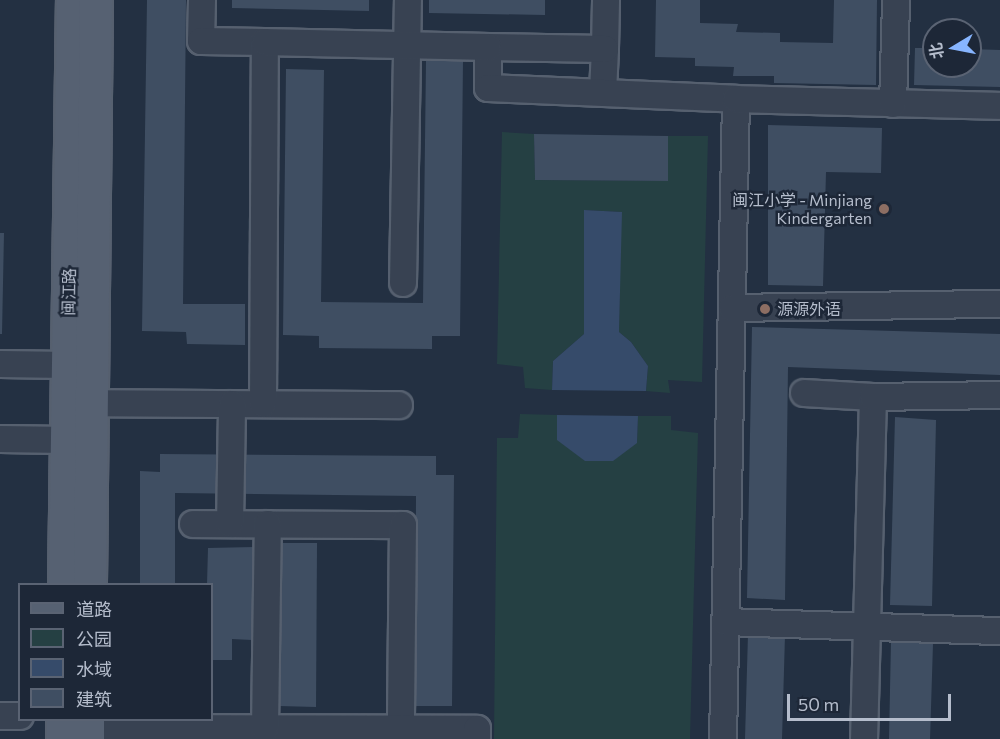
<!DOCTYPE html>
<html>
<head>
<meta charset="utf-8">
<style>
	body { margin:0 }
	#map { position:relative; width:1000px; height:739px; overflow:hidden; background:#233042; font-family:Commissioner,"Noto Sans SC",sans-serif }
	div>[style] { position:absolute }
	.green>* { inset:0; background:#254043 }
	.water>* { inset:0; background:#364b6a }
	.building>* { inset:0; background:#3f4e62 }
	.roads { filter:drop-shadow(2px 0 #56606f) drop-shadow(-2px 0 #56606f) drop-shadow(0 2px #56606f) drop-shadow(0 -2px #56606f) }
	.minor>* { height:26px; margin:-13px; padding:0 13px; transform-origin:13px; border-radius:13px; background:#384252 }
	.major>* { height:32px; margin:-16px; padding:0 16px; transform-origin:16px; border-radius:16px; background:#566172 }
	.dots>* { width:16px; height:16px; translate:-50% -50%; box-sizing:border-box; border:3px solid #1d2737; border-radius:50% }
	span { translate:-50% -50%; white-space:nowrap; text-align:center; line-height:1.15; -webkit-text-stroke:5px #1d2737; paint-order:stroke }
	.poi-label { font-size:16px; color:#b5bdcc }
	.right { translate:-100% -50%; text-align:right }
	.left { translate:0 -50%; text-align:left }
	.street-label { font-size:16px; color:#b5bdcc }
	.legend { position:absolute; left:18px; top:583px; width:195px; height:138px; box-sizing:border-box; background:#1d2737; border:2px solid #5a6373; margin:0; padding:8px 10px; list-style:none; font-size:18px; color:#b5bdcc }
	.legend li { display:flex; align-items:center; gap:12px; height:30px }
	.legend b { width:30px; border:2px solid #5a6373 }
	.north { position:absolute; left:922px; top:18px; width:60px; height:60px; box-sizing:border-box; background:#1d2737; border:2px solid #5a6373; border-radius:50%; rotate:260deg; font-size:16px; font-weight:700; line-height:24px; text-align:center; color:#b5bdcc }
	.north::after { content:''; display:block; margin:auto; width:21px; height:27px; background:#87b5ff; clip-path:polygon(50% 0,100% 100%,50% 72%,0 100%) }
	.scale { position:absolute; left:787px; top:694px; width:164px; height:27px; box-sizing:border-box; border:3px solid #b5bdcc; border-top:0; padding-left:8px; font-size:18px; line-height:21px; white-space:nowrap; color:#b5bdcc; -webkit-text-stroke:4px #1d2737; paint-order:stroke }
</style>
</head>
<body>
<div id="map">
	<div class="green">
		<i style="clip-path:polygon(502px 132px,534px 134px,535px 180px,668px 181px,668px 136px,708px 136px,702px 382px,668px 380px,670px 393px,646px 391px,648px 366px,631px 342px,619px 332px,621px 212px,584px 210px,584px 334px,553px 361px,552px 390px,525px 388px,523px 367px,497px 364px)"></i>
		<i style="clip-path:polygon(520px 414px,557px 415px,557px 440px,637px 443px,638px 416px,671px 416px,671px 430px,698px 433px,690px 739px,494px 739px,497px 438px,518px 438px)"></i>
	</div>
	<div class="water">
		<i style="clip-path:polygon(584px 210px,622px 212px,619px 332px,631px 342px,648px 366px,646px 391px,552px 390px,553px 361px,584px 334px)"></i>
		<i style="clip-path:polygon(557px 415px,638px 416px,637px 443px,613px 461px,585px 461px,557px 440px)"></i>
	</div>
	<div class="building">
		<i style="clip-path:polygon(147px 0,186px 0,183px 304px,245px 304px,245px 345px,187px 344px,186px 332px,142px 331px)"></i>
		<i style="clip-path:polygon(232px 0,369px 0,369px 11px,232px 8px)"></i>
		<i style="clip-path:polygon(429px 0,545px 0,545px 15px,429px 13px)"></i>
		<i style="clip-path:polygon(656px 0,700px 0,700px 23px,738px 24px,736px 32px,780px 33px,780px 42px,833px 43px,834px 0,877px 0,876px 85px,774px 83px,774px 76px,733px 76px,734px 67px,695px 66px,695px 58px,655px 57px)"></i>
		<i style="clip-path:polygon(915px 48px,934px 48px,934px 66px,970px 66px,970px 49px,1000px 50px,1000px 87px,914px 85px)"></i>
		<i style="clip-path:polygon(426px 61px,463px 61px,460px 336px,432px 336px,432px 349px,319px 348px,319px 336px,283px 335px,286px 69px,324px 70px,321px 302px,423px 303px)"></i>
		<i style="clip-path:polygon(768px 125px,882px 128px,881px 173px,826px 172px,823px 286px,768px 285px)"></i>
		<i style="clip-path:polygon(534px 134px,668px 136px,668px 181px,535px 180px)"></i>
		<i style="clip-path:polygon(0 233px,4px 233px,2px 334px,0 334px)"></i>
		<i style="clip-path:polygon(752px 327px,1000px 334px,1000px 375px,788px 367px,785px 600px,747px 598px)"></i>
		<i style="clip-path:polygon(895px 417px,936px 420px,932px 606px,890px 605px)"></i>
		<i style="clip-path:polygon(160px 454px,436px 456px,436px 475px,454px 475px,452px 706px,415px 706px,416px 496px,175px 493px,175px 584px,140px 584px,140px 471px,160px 472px)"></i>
		<i style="clip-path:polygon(280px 543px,317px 543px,316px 707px,279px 706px)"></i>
		<i style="clip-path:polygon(254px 547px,252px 640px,232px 639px,232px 660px,212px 660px,212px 584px,207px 584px,208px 548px)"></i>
		<i style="clip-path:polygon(748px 634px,785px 635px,782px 739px,745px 739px)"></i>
		<i style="clip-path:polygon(891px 642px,933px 643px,930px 739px,889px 739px)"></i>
	</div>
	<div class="roads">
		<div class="minor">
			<i style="left:202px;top:0;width:41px;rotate:91.4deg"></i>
			<i style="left:201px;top:41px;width:64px;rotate:0.9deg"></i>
			<i style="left:605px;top:49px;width:49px;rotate:-88.8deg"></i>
			<i style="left:603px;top:92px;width:43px;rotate:-87.3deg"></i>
			<i style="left:605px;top:49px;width:117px;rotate:-179deg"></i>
			<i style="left:488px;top:47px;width:41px;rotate:90deg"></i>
			<i style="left:488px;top:88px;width:248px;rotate:2.5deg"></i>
			<i style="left:736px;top:99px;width:640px;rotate:91.16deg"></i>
			<i style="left:736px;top:99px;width:264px;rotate:1.5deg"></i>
			<i style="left:893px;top:104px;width:104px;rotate:-88.3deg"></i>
			<i style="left:403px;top:283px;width:283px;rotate:-89deg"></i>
			<i style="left:732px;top:308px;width:268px;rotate:-0.9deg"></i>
			<i style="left:0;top:364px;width:68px;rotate:0.8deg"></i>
			<i style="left:804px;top:393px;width:69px;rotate:3.3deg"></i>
			<i style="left:873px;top:397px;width:342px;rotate:91.5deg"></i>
			<i style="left:873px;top:397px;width:127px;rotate:-0.9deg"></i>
			<i style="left:74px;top:403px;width:325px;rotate:0.4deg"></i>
			<i style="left:263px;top:404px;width:362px;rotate:-89.7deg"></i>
			<i style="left:265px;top:42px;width:223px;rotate:1.3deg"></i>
			<i style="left:0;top:439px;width:67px;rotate:0.9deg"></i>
			<i style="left:193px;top:524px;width:210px;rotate:0.3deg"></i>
			<i style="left:403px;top:525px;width:204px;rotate:90.6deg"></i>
			<i style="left:230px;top:524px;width:120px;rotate:-89deg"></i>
			<i style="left:725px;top:622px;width:275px;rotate:1.9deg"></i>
			<i style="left:0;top:716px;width:20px"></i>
			<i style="left:69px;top:728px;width:408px;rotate:0.1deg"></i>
			<i style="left:477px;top:729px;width:10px;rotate:90deg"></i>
			<i style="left:265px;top:729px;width:205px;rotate:-89.2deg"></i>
		</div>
		<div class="major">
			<i style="left:65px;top:584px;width:584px;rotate:-89.22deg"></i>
			<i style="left:90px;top:584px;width:584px;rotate:-89.41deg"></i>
			<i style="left:63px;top:720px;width:19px;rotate:90deg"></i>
			<i style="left:88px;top:739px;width:19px;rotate:-90deg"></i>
		</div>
	</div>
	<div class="dots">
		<i style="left:884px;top:209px;background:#8d6e63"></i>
		<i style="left:765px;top:309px;background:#8d6e63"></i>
	</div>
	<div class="poi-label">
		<span class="right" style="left:872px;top:209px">闽江小学 - Minjiang<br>Kindergarten</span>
		<span class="left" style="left:777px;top:309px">源源外语</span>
	</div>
	<div class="street-label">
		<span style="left:69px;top:292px;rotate:-89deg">闽江路</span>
	</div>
	<ul class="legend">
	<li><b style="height:8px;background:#566172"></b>道路</li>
	<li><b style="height:16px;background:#254043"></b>公园</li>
	<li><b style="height:16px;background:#364b6a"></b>水域</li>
	<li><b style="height:16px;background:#3f4e62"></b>建筑</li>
	</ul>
	<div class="north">北</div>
	<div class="scale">50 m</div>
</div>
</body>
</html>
